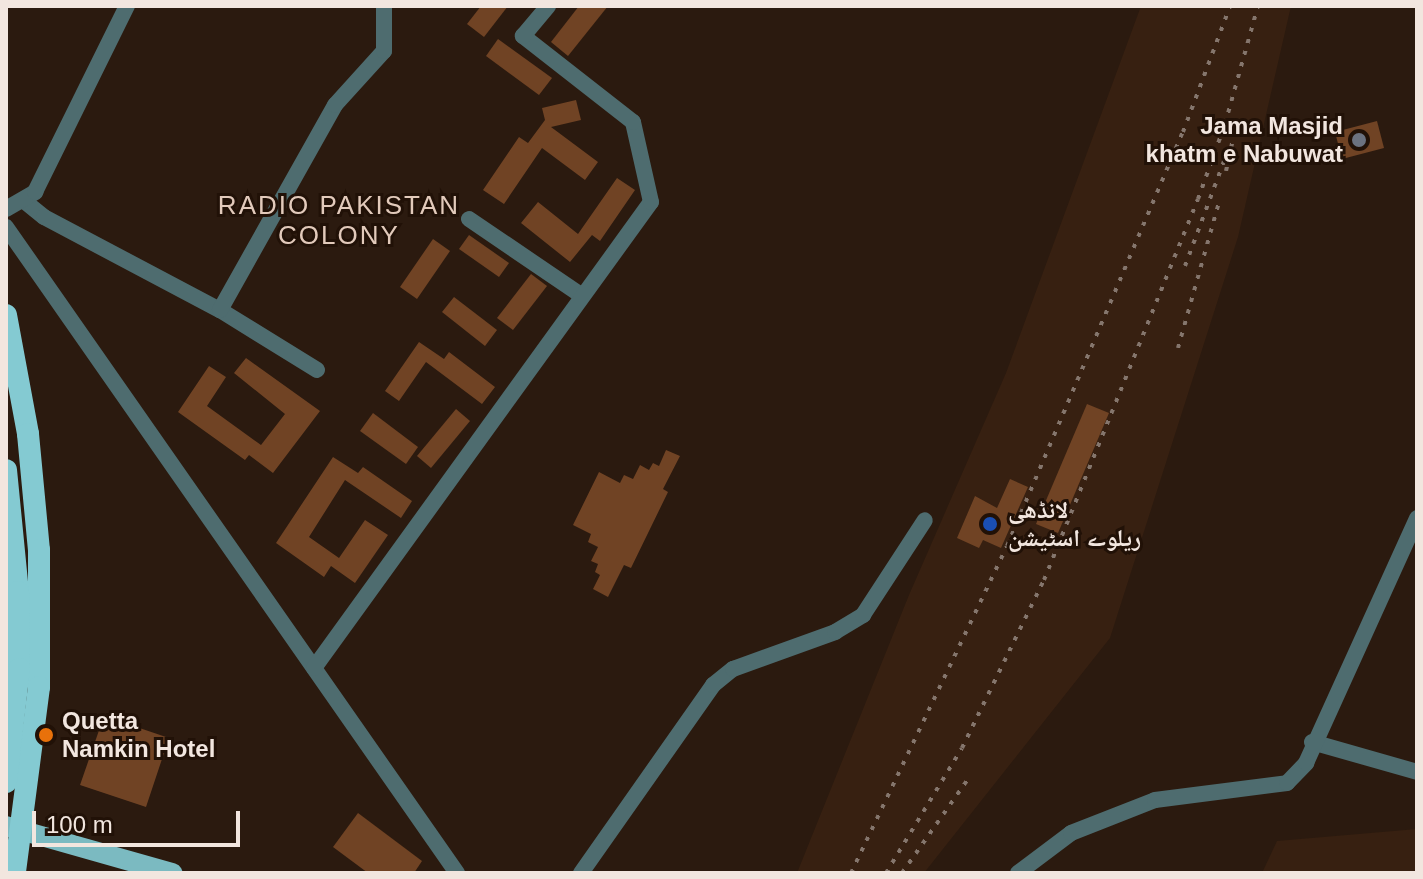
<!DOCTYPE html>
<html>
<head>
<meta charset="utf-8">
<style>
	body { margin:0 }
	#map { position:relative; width:1423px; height:879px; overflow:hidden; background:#2b1a0f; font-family:Arial,"Noto Naskh Arabic",sans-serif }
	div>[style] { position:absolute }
	.built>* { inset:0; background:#372011 }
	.building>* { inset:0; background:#704324 }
	.minor>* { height:16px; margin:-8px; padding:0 8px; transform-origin:8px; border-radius:8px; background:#4e6c6f }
	.primary>* { height:20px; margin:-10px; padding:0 10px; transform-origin:10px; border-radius:10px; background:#7bbac1 }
	.trunk>* { height:22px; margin:-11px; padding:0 11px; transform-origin:11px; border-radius:11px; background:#84cad2 }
	.rail>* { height:4px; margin-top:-2px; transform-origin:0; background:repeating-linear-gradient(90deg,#85766d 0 4px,transparent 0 12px) }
	.dots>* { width:22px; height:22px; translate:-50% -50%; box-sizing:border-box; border:4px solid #211107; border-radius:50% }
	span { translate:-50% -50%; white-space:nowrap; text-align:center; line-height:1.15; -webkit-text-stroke:6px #211107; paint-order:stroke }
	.poi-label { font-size:24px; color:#f2e6df; font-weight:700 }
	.right { translate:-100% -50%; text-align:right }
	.left { translate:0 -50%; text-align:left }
	.neighbourhood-label { font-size:26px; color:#e2cabb; letter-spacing:2px }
	.frame { position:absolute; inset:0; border:8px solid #f2e6df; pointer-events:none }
	.scale { position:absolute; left:32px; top:811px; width:208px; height:36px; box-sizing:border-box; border:4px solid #f2e6df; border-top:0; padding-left:10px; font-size:24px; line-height:28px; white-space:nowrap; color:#f2e6df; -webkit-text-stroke:6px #211107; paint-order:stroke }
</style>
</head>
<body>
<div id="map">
	<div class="built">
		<i style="clip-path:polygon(1141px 6px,1291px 6px,1238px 237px,1110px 638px,924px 873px,797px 873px,909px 595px,1006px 373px)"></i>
		<i style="clip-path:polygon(1417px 829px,1417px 873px,1262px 873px,1277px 841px)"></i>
	</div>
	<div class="building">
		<i style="clip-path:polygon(481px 6px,508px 6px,484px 37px,467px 24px)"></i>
		<i style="clip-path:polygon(579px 6px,608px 6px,568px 56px,551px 42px)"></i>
		<i style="clip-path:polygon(498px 39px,552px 78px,539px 95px,486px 56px)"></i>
		<i style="clip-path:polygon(576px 100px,581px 120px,551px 127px,598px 162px,585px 180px,542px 148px,504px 204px,483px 190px,519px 137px,528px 143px,545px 120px,542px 108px)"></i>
		<i style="clip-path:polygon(1377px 121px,1384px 148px,1342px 159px,1335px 132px)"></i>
		<i style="clip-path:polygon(617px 178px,635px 190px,600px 241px,592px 235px,570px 262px,521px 223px,538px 202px,578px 234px)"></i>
		<i style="clip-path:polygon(469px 235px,509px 263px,499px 277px,459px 249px)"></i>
		<i style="clip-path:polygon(433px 239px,450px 251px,417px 299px,400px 287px)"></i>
		<i style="clip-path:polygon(531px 274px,547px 286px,513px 330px,497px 318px)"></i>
		<i style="clip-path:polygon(454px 297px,497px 330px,485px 346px,442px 312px)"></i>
		<i style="clip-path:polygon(419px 342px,444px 359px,449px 352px,495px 387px,482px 404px,426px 362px,399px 401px,385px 391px)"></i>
		<i style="clip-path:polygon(246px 358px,320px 411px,273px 473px,249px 455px,245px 460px,178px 412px,209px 366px,226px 377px,207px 406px,261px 445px,285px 414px,234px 373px)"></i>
		<i style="clip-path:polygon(1087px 404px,1109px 413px,1058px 533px,1036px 524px)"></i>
		<i style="clip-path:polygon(456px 409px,470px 421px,431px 468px,417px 456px)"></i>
		<i style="clip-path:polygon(373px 413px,418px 447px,406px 464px,360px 431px)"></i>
		<i style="clip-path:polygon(666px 450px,680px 456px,663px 489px,668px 492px,631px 568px,624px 565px,608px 597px,593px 589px,600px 575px,595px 572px,598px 564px,591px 561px,598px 547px,588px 542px,591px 534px,573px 525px,599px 472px,620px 483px,624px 475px,633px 479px,640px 465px,649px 470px,653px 463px,659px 466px)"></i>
		<i style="clip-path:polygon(333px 457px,358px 473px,363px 467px,412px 501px,401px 518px,345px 480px,309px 537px,339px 558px,365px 520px,388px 535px,355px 583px,331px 566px,324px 577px,276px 543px)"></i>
		<i style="clip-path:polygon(1010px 479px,1028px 487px,1001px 548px,983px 540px,979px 548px,957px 538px,975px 496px,997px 508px)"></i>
		<i style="clip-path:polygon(104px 716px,169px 738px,146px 807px,80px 785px)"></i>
		<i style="clip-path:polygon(358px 813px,422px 861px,414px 873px,368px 873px,333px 847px)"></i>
	</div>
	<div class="minor">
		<i style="left:23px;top:200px;width:27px;rotate:39deg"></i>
		<i style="left:44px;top:217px;width:199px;rotate:27.9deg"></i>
		<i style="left:220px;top:310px;width:114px;rotate:31.7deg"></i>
		<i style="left:6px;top:209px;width:34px;rotate:-30deg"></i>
		<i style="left:35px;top:192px;width:208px;rotate:-63.7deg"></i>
		<i style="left:469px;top:219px;width:135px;rotate:34.2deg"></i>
		<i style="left:6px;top:227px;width:788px;rotate:55.08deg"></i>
		<i style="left:220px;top:310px;width:235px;rotate:-60.7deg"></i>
		<i style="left:335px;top:105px;width:73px;rotate:-47.8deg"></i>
		<i style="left:384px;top:51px;width:45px;rotate:-90deg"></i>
		<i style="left:314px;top:668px;width:575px;rotate:-54.13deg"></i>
		<i style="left:651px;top:202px;width:82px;rotate:-102.7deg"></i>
		<i style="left:633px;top:122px;width:140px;rotate:-142deg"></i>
		<i style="left:523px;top:36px;width:39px;rotate:-50deg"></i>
		<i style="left:1312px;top:742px;width:109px;rotate:15.9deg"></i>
		<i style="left:581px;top:873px;width:230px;rotate:-54.9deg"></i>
		<i style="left:713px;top:685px;width:26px;rotate:-39deg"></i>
		<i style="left:733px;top:669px;width:109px;rotate:-19.9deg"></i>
		<i style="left:835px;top:632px;width:33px;rotate:-31deg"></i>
		<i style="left:863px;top:615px;width:113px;rotate:-56.9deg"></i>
		<i style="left:1018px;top:873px;width:66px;rotate:-37deg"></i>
		<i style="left:1071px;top:833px;width:90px;rotate:-21.4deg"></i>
		<i style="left:1155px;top:800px;width:133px;rotate:-7.3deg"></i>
		<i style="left:1287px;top:783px;width:28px;rotate:-46deg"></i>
		<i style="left:1306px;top:763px;width:269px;rotate:-65.6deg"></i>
	</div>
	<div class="primary">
		<i style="left:6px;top:826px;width:173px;rotate:15.8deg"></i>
	</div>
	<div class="trunk">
		<i style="left:6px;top:315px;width:121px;rotate:79.5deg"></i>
		<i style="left:28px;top:434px;width:117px;rotate:84.6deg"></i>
		<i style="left:39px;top:550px;width:137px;rotate:90deg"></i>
		<i style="left:39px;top:687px;width:188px;rotate:97.4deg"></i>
		<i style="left:6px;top:470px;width:123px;rotate:84.4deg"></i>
		<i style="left:18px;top:592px;width:77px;rotate:89.3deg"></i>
		<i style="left:19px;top:669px;width:114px;rotate:96.6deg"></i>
	</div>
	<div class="rail">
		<i style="left:1226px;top:171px;width:56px;rotate:-77.7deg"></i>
		<i style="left:1185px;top:266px;width:112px;rotate:-69.6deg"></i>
		<i style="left:1178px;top:348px;width:152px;rotate:-74.3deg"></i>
		<i style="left:851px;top:873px;width:362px;rotate:-64.5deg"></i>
		<i style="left:1007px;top:546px;width:450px;rotate:-67deg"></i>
		<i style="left:1183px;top:132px;width:134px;rotate:-69.5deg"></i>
		<i style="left:886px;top:873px;width:146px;rotate:-58.7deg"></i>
		<i style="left:962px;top:748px;width:187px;rotate:-64deg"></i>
		<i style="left:1044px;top:580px;width:411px;rotate:-68deg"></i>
		<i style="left:1198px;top:199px;width:80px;rotate:-70.2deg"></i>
		<i style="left:1225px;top:124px;width:123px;rotate:-74.4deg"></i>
		<i style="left:902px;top:873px;width:115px;rotate:-54.9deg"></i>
	</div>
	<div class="dots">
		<i style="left:1359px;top:140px;background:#6b7280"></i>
		<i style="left:990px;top:524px;background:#1a4fb4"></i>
		<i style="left:46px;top:735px;background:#e8710a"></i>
	</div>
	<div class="poi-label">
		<span class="right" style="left:1343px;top:140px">Jama Masjid<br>khatm e Nabuwat</span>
		<span class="left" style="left:1008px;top:524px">لانڈھی<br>ریلوے اسٹیشن</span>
		<span class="left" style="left:62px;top:735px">Quetta<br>Namkin Hotel</span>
	</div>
	<div class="neighbourhood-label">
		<span style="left:339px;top:221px">RADIO PAKISTAN<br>COLONY</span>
	</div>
	<div class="frame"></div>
	<div class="scale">100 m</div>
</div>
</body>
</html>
